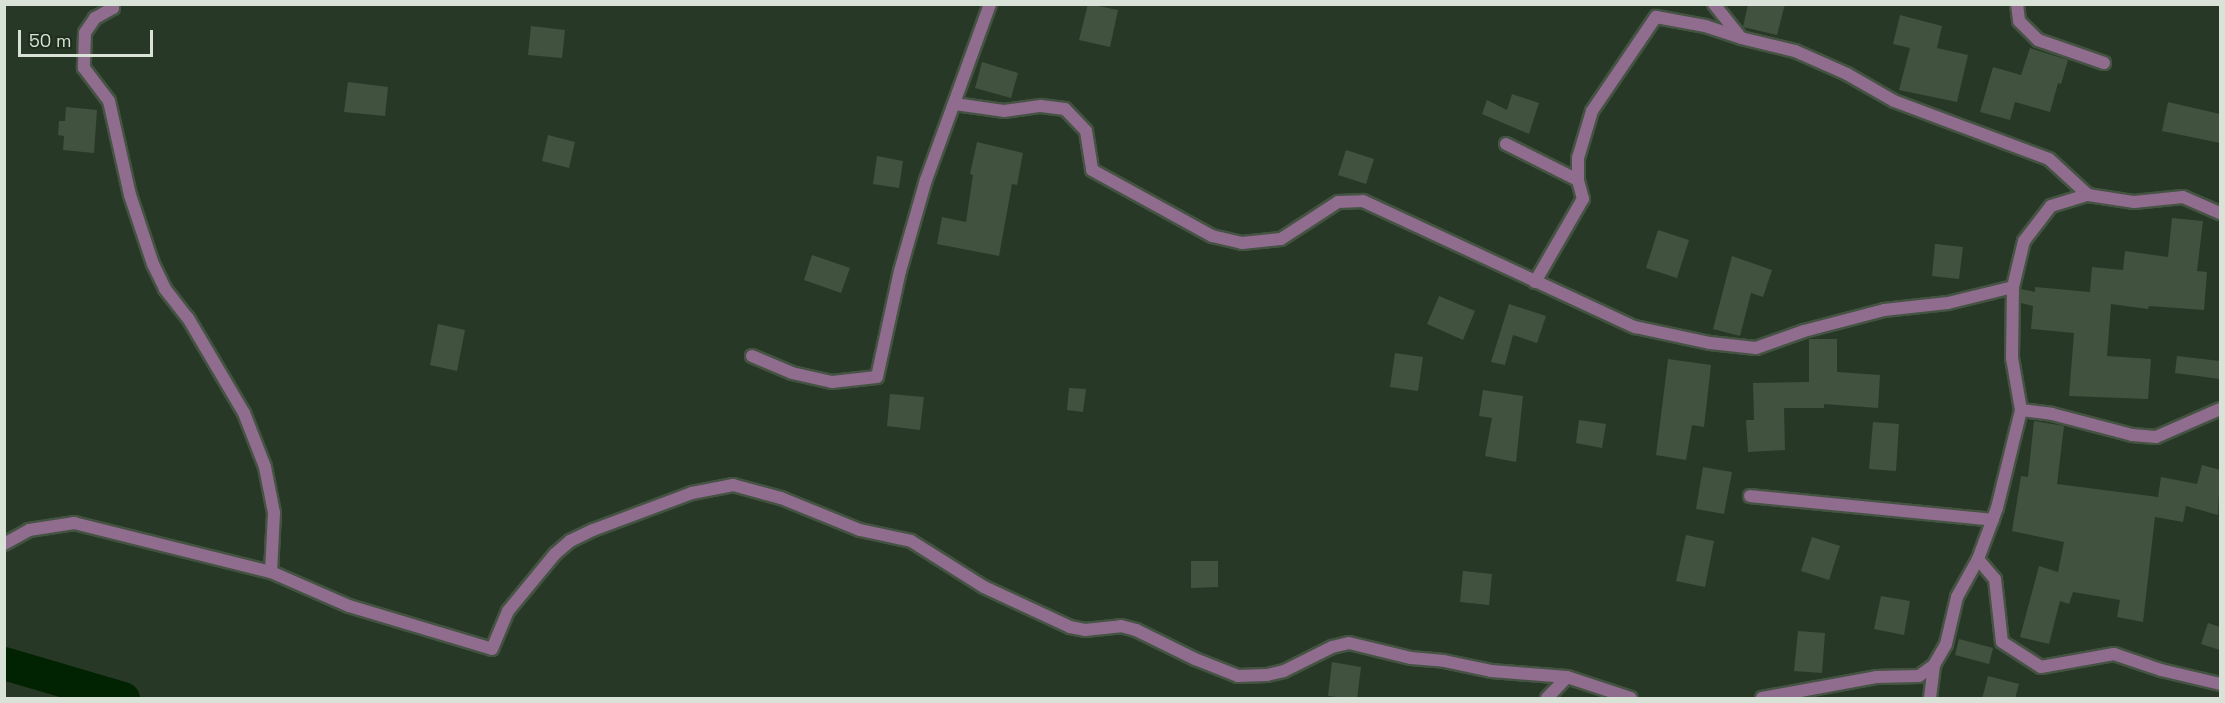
<!DOCTYPE html>
<html>
<head>
<meta charset="utf-8">
<style>
	body { margin:0 }
	#map { position:relative; width:2225px; height:703px; overflow:hidden; background:#283826; font-family:"Space Grotesk",sans-serif }
	div>[style] { position:absolute }
	.river>* { height:33px; margin:-16.5px; padding:0 16.5px; transform-origin:16.5px; border-radius:16.5px; background:#012301 }
	.building>* { inset:0; background:#41523f }
	.roads { filter:drop-shadow(2px 0 #445342) drop-shadow(-2px 0 #445342) drop-shadow(0 2px #445342) drop-shadow(0 -2px #445342) }
	.street>* { height:12px; margin:-6px; padding:0 6px; transform-origin:6px; border-radius:6px; background:#906c8f }
	span { translate:-50% -50%; white-space:nowrap; text-align:center; line-height:1.15; -webkit-text-stroke:4.5px #1e2e1c; paint-order:stroke }
	.frame { position:absolute; inset:0; border:6px solid #d8e2d7; pointer-events:none }
	.scale { position:absolute; left:18px; top:30px; width:135px; height:27px; box-sizing:border-box; border:3px solid #d8e2d7; border-top:0; padding-left:8px; font-size:18px; line-height:21px; white-space:nowrap; color:#d8e2d7; -webkit-text-stroke:4px #1e2e1c; paint-order:stroke }
</style>
</head>
<body>
<div id="map">
	<div class="river">
		<i style="left:4px;top:663px;width:124px;rotate:16.4deg"></i>
	</div>
	<div class="building">
		<i style="clip-path:polygon(1088px 4px,1118px 10px,1110px 47px,1079px 40px)"></i>
		<i style="clip-path:polygon(1748px 4px,1785px 4px,1777px 35px,1743px 27px)"></i>
		<i style="clip-path:polygon(1900px 15px,1942px 26px,1937px 48px,1968px 55px,1957px 102px,1899px 90px,1910px 48px,1893px 44px)"></i>
		<i style="clip-path:polygon(531px 26px,565px 30px,562px 58px,528px 55px)"></i>
		<i style="clip-path:polygon(2030px 48px,2068px 60px,2061px 84px,2058px 83px,2050px 112px,2015px 102px,2010px 120px,1980px 112px,1993px 67px,2021px 75px)"></i>
		<i style="clip-path:polygon(982px 62px,1018px 73px,1011px 98px,975px 88px)"></i>
		<i style="clip-path:polygon(348px 82px,388px 87px,385px 116px,344px 112px)"></i>
		<i style="clip-path:polygon(1512px 94px,1539px 103px,1529px 134px,1482px 114px,1487px 100px,1507px 110px)"></i>
		<i style="clip-path:polygon(2168px 102px,2220px 114px,2220px 143px,2162px 131px)"></i>
		<i style="clip-path:polygon(66px 107px,97px 110px,94px 153px,63px 150px,64px 136px,58px 135px,59px 121px,65px 121px)"></i>
		<i style="clip-path:polygon(548px 135px,575px 142px,569px 168px,542px 161px)"></i>
		<i style="clip-path:polygon(977px 142px,1023px 153px,1017px 185px,1012px 184px,999px 256px,937px 244px,942px 217px,966px 222px,973px 175px,970px 174px)"></i>
		<i style="clip-path:polygon(1346px 150px,1374px 159px,1366px 184px,1338px 175px)"></i>
		<i style="clip-path:polygon(877px 156px,903px 161px,899px 188px,873px 184px)"></i>
		<i style="clip-path:polygon(2172px 218px,2203px 221px,2197px 271px,2207px 272px,2204px 310px,2149px 306px,2148px 309px,2111px 304px,2107px 356px,2151px 359px,2148px 399px,2069px 396px,2074px 333px,2031px 329px,2033px 306px,2021px 303px,2021px 289px,2035px 292px,2035px 287px,2090px 292px,2092px 267px,2123px 270px,2125px 251px,2168px 257px)"></i>
		<i style="clip-path:polygon(1658px 230px,1689px 240px,1677px 278px,1646px 268px)"></i>
		<i style="clip-path:polygon(1935px 244px,1963px 247px,1959px 279px,1932px 276px)"></i>
		<i style="clip-path:polygon(812px 255px,850px 268px,841px 293px,804px 280px)"></i>
		<i style="clip-path:polygon(1732px 256px,1772px 270px,1763px 297px,1751px 293px,1740px 336px,1713px 329px)"></i>
		<i style="clip-path:polygon(1439px 296px,1475px 311px,1463px 340px,1427px 324px)"></i>
		<i style="clip-path:polygon(1509px 304px,1546px 316px,1537px 343px,1513px 335px,1505px 365px,1491px 362px)"></i>
		<i style="clip-path:polygon(438px 324px,465px 330px,457px 371px,430px 365px)"></i>
		<i style="clip-path:polygon(1809px 339px,1837px 339px,1837px 372px,1880px 375px,1878px 408px,1824px 404px,1824px 408px,1784px 408px,1785px 450px,1748px 452px,1746px 420px,1754px 420px,1753px 383px,1809px 382px)"></i>
		<i style="clip-path:polygon(1395px 353px,1423px 357px,1418px 391px,1390px 387px)"></i>
		<i style="clip-path:polygon(2177px 356px,2220px 361px,2220px 379px,2175px 373px)"></i>
		<i style="clip-path:polygon(1668px 359px,1711px 365px,1704px 427px,1692px 425px,1686px 460px,1656px 455px)"></i>
		<i style="clip-path:polygon(1069px 388px,1086px 389px,1083px 412px,1067px 410px)"></i>
		<i style="clip-path:polygon(1483px 390px,1523px 396px,1516px 462px,1485px 456px,1492px 418px,1479px 416px)"></i>
		<i style="clip-path:polygon(890px 394px,924px 397px,920px 430px,887px 426px)"></i>
		<i style="clip-path:polygon(1579px 420px,1606px 424px,1602px 448px,1576px 443px)"></i>
		<i style="clip-path:polygon(2034px 421px,2064px 426px,2057px 484px,2158px 497px,2161px 477px,2197px 484px,2202px 465px,2220px 470px,2218px 515px,2186px 506px,2183px 522px,2155px 517px,2143px 622px,2117px 617px,2120px 600px,2073px 592px,2069px 604px,2060px 601px,2049px 644px,2020px 637px,2039px 566px,2058px 572px,2064px 542px,2012px 531px,2021px 476px,2028px 477px)"></i>
		<i style="clip-path:polygon(1873px 422px,1899px 424px,1896px 471px,1869px 469px)"></i>
		<i style="clip-path:polygon(1703px 467px,1732px 472px,1724px 514px,1696px 509px)"></i>
		<i style="clip-path:polygon(1686px 535px,1714px 541px,1705px 587px,1676px 581px)"></i>
		<i style="clip-path:polygon(1812px 537px,1840px 546px,1829px 580px,1801px 571px)"></i>
		<i style="clip-path:polygon(1191px 561px,1218px 561px,1218px 587px,1191px 588px)"></i>
		<i style="clip-path:polygon(1463px 571px,1492px 574px,1489px 605px,1460px 602px)"></i>
		<i style="clip-path:polygon(1881px 596px,1910px 601px,1904px 635px,1874px 629px)"></i>
		<i style="clip-path:polygon(2208px 623px,2220px 627px,2220px 650px,2201px 644px)"></i>
		<i style="clip-path:polygon(1798px 631px,1825px 633px,1822px 673px,1794px 671px)"></i>
		<i style="clip-path:polygon(1959px 639px,1993px 648px,1989px 664px,1955px 655px)"></i>
		<i style="clip-path:polygon(1332px 662px,1361px 667px,1357px 699px,1328px 696px)"></i>
		<i style="clip-path:polygon(1988px 676px,2019px 684px,2015px 699px,1982px 699px)"></i>
	</div>
	<div class="roads">
		<div class="street">
			<i style="left:113px;top:4px;width:4px;rotate:90deg"></i>
			<i style="left:113px;top:8px;width:21px;rotate:151deg"></i>
			<i style="left:95px;top:18px;width:18px;rotate:124deg"></i>
			<i style="left:85px;top:33px;width:35px;rotate:92deg"></i>
			<i style="left:84px;top:68px;width:41px;rotate:52.9deg"></i>
			<i style="left:109px;top:101px;width:96px;rotate:77.4deg"></i>
			<i style="left:130px;top:195px;width:73px;rotate:71.6deg"></i>
			<i style="left:153px;top:264px;width:28px;rotate:64deg"></i>
			<i style="left:165px;top:289px;width:37px;rotate:52deg"></i>
			<i style="left:188px;top:318px;width:110px;rotate:59.5deg"></i>
			<i style="left:244px;top:413px;width:58px;rotate:68.7deg"></i>
			<i style="left:265px;top:467px;width:47px;rotate:78.9deg"></i>
			<i style="left:274px;top:513px;width:59px;rotate:92.9deg"></i>
			<i style="left:1714px;top:4px;width:43px;rotate:51.5deg"></i>
			<i style="left:1741px;top:38px;width:56px;rotate:13.5deg"></i>
			<i style="left:1795px;top:51px;width:57px;rotate:23.9deg"></i>
			<i style="left:1847px;top:74px;width:54px;rotate:29.9deg"></i>
			<i style="left:1894px;top:101px;width:165px;rotate:20.5deg"></i>
			<i style="left:2049px;top:159px;width:53px;rotate:42.7deg"></i>
			<i style="left:2088px;top:195px;width:47px;rotate:8.7deg"></i>
			<i style="left:2134px;top:202px;width:49px;rotate:-5.8deg"></i>
			<i style="left:2183px;top:197px;width:40px;rotate:23.4deg"></i>
			<i style="left:2017px;top:4px;width:17px;rotate:83deg"></i>
			<i style="left:2019px;top:21px;width:27px;rotate:45deg"></i>
			<i style="left:2038px;top:40px;width:70px;rotate:19.2deg"></i>
			<i style="left:955px;top:104px;width:49px;rotate:8.1deg"></i>
			<i style="left:1004px;top:111px;width:37px;rotate:-8deg"></i>
			<i style="left:1041px;top:106px;width:24px;rotate:7deg"></i>
			<i style="left:1065px;top:109px;width:30px;rotate:46deg"></i>
			<i style="left:1086px;top:131px;width:39px;rotate:81deg"></i>
			<i style="left:1092px;top:170px;width:137px;rotate:28.8deg"></i>
			<i style="left:1212px;top:236px;width:31px;rotate:13deg"></i>
			<i style="left:1242px;top:243px;width:39px;rotate:-6deg"></i>
			<i style="left:1281px;top:239px;width:68px;rotate:-33deg"></i>
			<i style="left:1338px;top:202px;width:25px;rotate:-2deg"></i>
			<i style="left:1363px;top:201px;width:300px;rotate:24.9deg"></i>
			<i style="left:1635px;top:327px;width:77px;rotate:12deg"></i>
			<i style="left:1710px;top:343px;width:46px;rotate:6.2deg"></i>
			<i style="left:1756px;top:348px;width:51px;rotate:-19.5deg"></i>
			<i style="left:1804px;top:331px;width:83px;rotate:-14.7deg"></i>
			<i style="left:1884px;top:310px;width:64px;rotate:-6.2deg"></i>
			<i style="left:1948px;top:303px;width:67px;rotate:-13.8deg"></i>
			<i style="left:1506px;top:144px;width:80px;rotate:26.6deg"></i>
			<i style="left:1535px;top:282px;width:96px;rotate:-60deg"></i>
			<i style="left:1583px;top:199px;width:20px;rotate:-105deg"></i>
			<i style="left:1578px;top:180px;width:22px;rotate:-90deg"></i>
			<i style="left:1578px;top:158px;width:49px;rotate:-73.4deg"></i>
			<i style="left:1592px;top:111px;width:114px;rotate:-55.8deg"></i>
			<i style="left:1656px;top:17px;width:50px;rotate:10.4deg"></i>
			<i style="left:1705px;top:26px;width:38px;rotate:18deg"></i>
			<i style="left:752px;top:356px;width:43px;rotate:23deg"></i>
			<i style="left:792px;top:373px;width:41px;rotate:12.7deg"></i>
			<i style="left:832px;top:382px;width:45px;rotate:-6.3deg"></i>
			<i style="left:877px;top:377px;width:108px;rotate:-77.8deg"></i>
			<i style="left:900px;top:271px;width:95px;rotate:-74.1deg"></i>
			<i style="left:926px;top:180px;width:187px;rotate:-70deg"></i>
			<i style="left:2021px;top:410px;width:53px;rotate:-99.8deg"></i>
			<i style="left:2012px;top:358px;width:71px;rotate:-89.2deg"></i>
			<i style="left:2013px;top:287px;width:47px;rotate:-76.6deg"></i>
			<i style="left:2024px;top:241px;width:44px;rotate:-52.4deg"></i>
			<i style="left:2051px;top:206px;width:39px;rotate:-17deg"></i>
			<i style="left:1750px;top:496px;width:244px;rotate:5.6deg"></i>
			<i style="left:4px;top:544px;width:29px;rotate:-29deg"></i>
			<i style="left:29px;top:530px;width:46px;rotate:-8.8deg"></i>
			<i style="left:74px;top:523px;width:203px;rotate:14deg"></i>
			<i style="left:271px;top:572px;width:85px;rotate:23.6deg"></i>
			<i style="left:349px;top:606px;width:149px;rotate:16.7deg"></i>
			<i style="left:492px;top:649px;width:41px;rotate:-67.2deg"></i>
			<i style="left:508px;top:611px;width:74px;rotate:-50.5deg"></i>
			<i style="left:555px;top:554px;width:20px;rotate:-41deg"></i>
			<i style="left:570px;top:541px;width:25px;rotate:-26deg"></i>
			<i style="left:593px;top:530px;width:106px;rotate:-20.5deg"></i>
			<i style="left:692px;top:493px;width:42px;rotate:-11deg"></i>
			<i style="left:733px;top:485px;width:50px;rotate:15.2deg"></i>
			<i style="left:781px;top:498px;width:85px;rotate:22.1deg"></i>
			<i style="left:860px;top:530px;width:52px;rotate:12.2deg"></i>
			<i style="left:911px;top:541px;width:86px;rotate:32.2deg"></i>
			<i style="left:984px;top:587px;width:95px;rotate:24.9deg"></i>
			<i style="left:1070px;top:627px;width:15px;rotate:11deg"></i>
			<i style="left:1085px;top:630px;width:36px;rotate:-6deg"></i>
			<i style="left:1121px;top:626px;width:16px;rotate:15deg"></i>
			<i style="left:1136px;top:630px;width:66px;rotate:26.2deg"></i>
			<i style="left:1195px;top:659px;width:46px;rotate:21.6deg"></i>
			<i style="left:1238px;top:676px;width:29px;rotate:-2deg"></i>
			<i style="left:1267px;top:675px;width:17px;rotate:-13deg"></i>
			<i style="left:1284px;top:671px;width:54px;rotate:-26.6deg"></i>
			<i style="left:1332px;top:647px;width:17px;rotate:-13deg"></i>
			<i style="left:1349px;top:643px;width:64px;rotate:13.6deg"></i>
			<i style="left:1411px;top:658px;width:33px;rotate:5deg"></i>
			<i style="left:1444px;top:661px;width:48px;rotate:12deg"></i>
			<i style="left:1491px;top:671px;width:76px;rotate:4.5deg"></i>
			<i style="left:1567px;top:677px;width:67px;rotate:18.2deg"></i>
			<i style="left:1978px;top:559px;width:26px;rotate:50deg"></i>
			<i style="left:1995px;top:579px;width:63px;rotate:83.7deg"></i>
			<i style="left:2002px;top:642px;width:46px;rotate:32.7deg"></i>
			<i style="left:2041px;top:667px;width:74px;rotate:-10.1deg"></i>
			<i style="left:2114px;top:654px;width:50px;rotate:18.8deg"></i>
			<i style="left:2161px;top:670px;width:61px;rotate:13.3deg"></i>
			<i style="left:1547px;top:698px;width:29px;rotate:-46deg"></i>
			<i style="left:1762px;top:698px;width:116px;rotate:-10.4deg"></i>
			<i style="left:1876px;top:677px;width:43px;rotate:-1.3deg"></i>
			<i style="left:1919px;top:676px;width:19px;rotate:-36deg"></i>
			<i style="left:1934px;top:665px;width:24px;rotate:-60deg"></i>
			<i style="left:1946px;top:644px;width:48px;rotate:-76.8deg"></i>
			<i style="left:1957px;top:597px;width:43px;rotate:-61.1deg"></i>
			<i style="left:1978px;top:559px;width:54px;rotate:-69.6deg"></i>
			<i style="left:1997px;top:508px;width:101px;rotate:-76.2deg"></i>
			<i style="left:2021px;top:410px;width:31px;rotate:7deg"></i>
			<i style="left:2052px;top:414px;width:83px;rotate:14.7deg"></i>
			<i style="left:2132px;top:435px;width:24px;rotate:5deg"></i>
			<i style="left:2156px;top:437px;width:70px;rotate:-23.6deg"></i>
			<i style="left:1930px;top:698px;width:33px;rotate:-83deg"></i>
		</div>
	</div>
	<div class="frame"></div>
	<div class="scale">50 m</div>
</div>
</body>
</html>
